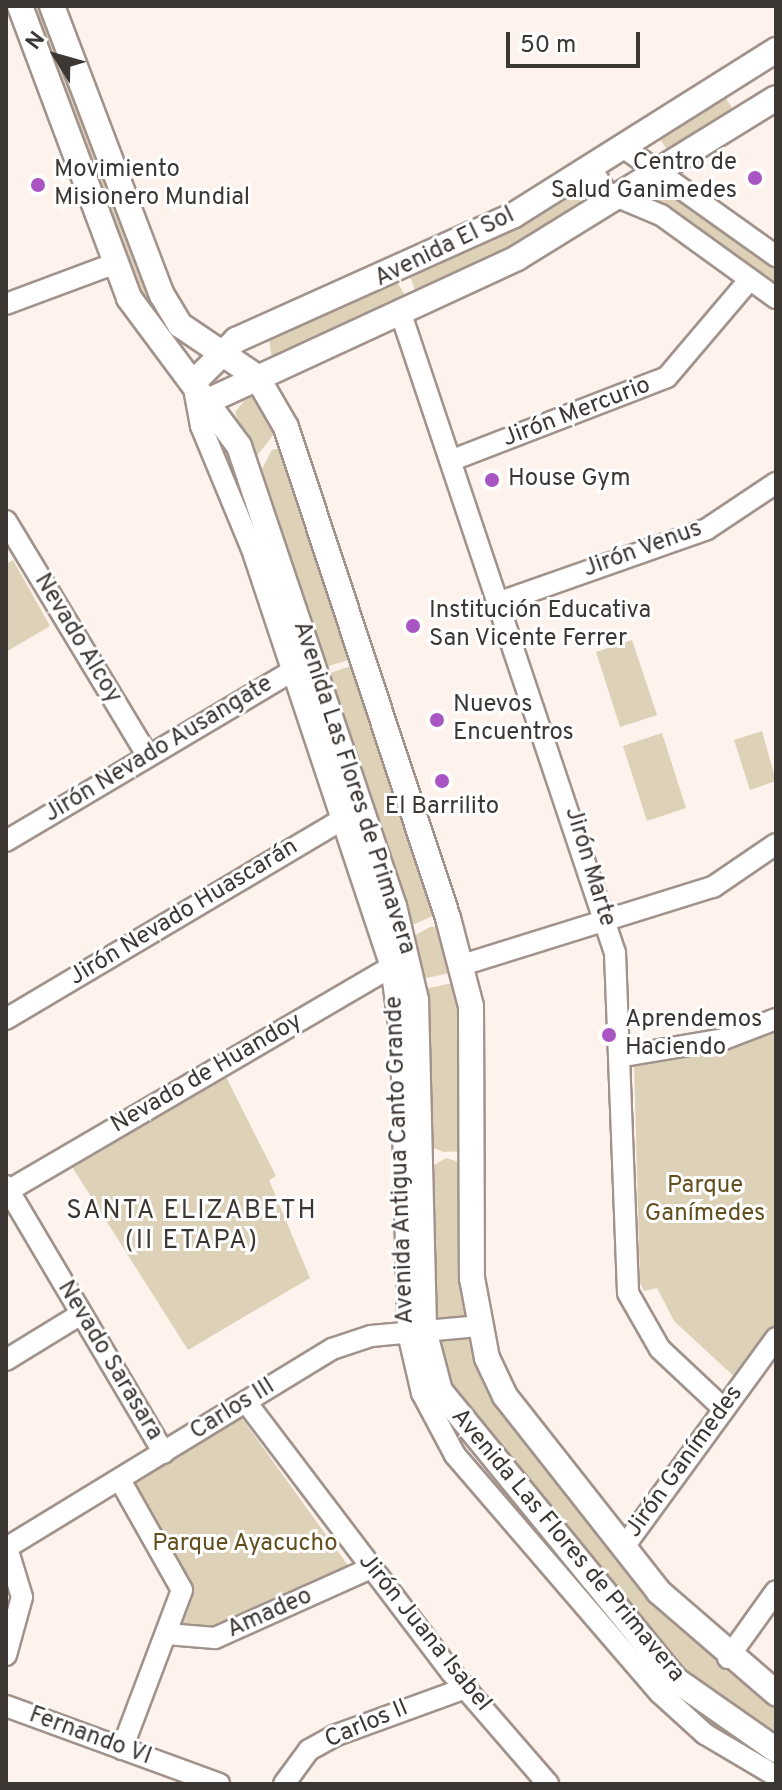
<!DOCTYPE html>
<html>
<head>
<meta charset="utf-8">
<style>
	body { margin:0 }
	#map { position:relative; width:782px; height:1790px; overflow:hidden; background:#fef2ec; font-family:Overpass,sans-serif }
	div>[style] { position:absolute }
	.green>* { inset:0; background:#ddd1b8 }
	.roads { filter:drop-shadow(2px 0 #a1938c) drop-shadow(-2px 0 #a1938c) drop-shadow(0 2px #a1938c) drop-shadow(0 -2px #a1938c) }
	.minor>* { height:20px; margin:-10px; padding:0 10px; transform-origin:10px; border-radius:10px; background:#fff }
	.major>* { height:24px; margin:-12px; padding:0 12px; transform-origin:12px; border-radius:12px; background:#fff }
	.dots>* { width:22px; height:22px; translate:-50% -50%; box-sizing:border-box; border:4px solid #fff; border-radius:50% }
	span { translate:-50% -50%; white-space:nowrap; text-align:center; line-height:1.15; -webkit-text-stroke:6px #fff; paint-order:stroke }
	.poi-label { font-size:24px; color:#3d3734 }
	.right { translate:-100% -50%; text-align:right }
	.left { translate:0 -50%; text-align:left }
	.street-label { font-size:24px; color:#3d3734 }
	.park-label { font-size:24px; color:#634e1d }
	.neighbourhood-label { font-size:26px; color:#3d3734; letter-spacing:2px }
	.frame { position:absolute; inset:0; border:8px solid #3d3734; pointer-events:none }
	.north { position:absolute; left:16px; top:16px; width:80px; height:80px; -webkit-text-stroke:6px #fff; paint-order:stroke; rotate:307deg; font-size:22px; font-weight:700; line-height:32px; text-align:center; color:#3d3734 }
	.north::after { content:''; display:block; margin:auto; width:28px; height:36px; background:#3d3734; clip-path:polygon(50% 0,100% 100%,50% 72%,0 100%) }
	.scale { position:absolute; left:506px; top:32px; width:134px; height:36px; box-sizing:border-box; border:4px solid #3d3734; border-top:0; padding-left:10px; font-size:24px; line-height:28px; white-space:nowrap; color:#3d3734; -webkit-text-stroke:6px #fff; paint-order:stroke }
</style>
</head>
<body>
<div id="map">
	<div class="green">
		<i style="clip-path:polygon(28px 6px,44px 6px,172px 329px,167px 337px,146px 313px)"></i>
		<i style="clip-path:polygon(725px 97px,736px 114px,670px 155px,660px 139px)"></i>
		<i style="clip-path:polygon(665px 183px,776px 263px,776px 295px,653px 206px,650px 198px)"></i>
		<i style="clip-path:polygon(568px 192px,588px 206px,516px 252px,417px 295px,410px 276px)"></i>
		<i style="clip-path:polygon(397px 282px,408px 300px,278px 358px,271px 354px,269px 339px)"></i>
		<i style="clip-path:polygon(248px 396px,263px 401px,274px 434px,252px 462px,235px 412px)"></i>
		<i style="clip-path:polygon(284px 447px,355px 658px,322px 668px,258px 476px,272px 450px)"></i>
		<i style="clip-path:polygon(13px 560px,50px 626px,6px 652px,6px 564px)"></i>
		<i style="clip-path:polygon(632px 640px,657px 715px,620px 727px,596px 652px)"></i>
		<i style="clip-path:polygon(357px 664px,437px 914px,415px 924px,405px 924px,324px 675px)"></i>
		<i style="clip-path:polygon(762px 731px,776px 781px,750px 790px,734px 740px)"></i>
		<i style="clip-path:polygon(662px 733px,686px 808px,647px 821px,623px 746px)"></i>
		<i style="clip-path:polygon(430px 927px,439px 927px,450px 973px,426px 978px,418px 976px,410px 938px)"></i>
		<i style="clip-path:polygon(457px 982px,464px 1151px,444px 1152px,431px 1147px,420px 990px)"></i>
		<i style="clip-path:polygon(776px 1029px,776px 1331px,739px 1381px,674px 1321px,657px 1288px,644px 1291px,640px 1283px,634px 1063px)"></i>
		<i style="clip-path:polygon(224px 1073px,276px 1176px,269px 1180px,310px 1278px,188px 1350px,69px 1162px)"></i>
		<i style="clip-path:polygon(446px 1158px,465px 1164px,469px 1312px,466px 1321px,435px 1323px,432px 1166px)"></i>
		<i style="clip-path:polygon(464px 1335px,475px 1338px,680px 1625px,776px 1703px,776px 1738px,690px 1683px,450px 1391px,438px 1339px)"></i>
		<i style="clip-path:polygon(241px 1417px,352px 1571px,231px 1626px,191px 1633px,175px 1622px,188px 1583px,130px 1484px)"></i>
	</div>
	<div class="roads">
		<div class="minor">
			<i style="left:623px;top:147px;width:188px;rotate:35.5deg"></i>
			<i style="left:591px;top:168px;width:28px;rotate:58deg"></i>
			<i style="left:606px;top:192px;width:60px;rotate:22.7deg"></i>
			<i style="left:661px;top:215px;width:142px;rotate:35.8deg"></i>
			<i style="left:6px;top:304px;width:117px;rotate:-20.4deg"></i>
			<i style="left:401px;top:314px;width:674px;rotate:71.48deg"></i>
			<i style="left:615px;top:953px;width:340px;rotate:87.8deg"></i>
			<i style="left:628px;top:1293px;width:64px;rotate:60.3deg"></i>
			<i style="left:660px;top:1349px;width:88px;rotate:43.2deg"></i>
			<i style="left:193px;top:383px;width:44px;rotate:79.5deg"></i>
			<i style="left:201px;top:426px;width:133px;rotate:67.5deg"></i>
			<i style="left:252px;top:549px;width:440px;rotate:71.6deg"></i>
			<i style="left:391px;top:966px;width:74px;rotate:82.2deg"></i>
			<i style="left:401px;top:1039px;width:294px;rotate:88.6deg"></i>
			<i style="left:408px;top:1333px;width:62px;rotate:76.9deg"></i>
			<i style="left:422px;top:1393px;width:70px;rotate:62deg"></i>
			<i style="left:455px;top:1455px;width:314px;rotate:49.3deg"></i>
			<i style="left:660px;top:1693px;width:61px;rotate:42.3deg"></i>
			<i style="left:705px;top:1734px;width:82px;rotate:30.6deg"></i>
			<i style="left:455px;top:459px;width:227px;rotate:-21.1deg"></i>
			<i style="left:667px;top:377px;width:128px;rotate:-49.7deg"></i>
			<i style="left:6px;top:521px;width:275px;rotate:58.9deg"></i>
			<i style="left:503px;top:601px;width:216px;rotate:-19.4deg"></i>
			<i style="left:707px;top:529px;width:83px;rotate:-33.7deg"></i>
			<i style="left:6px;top:841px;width:344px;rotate:-30.7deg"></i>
			<i style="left:462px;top:965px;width:263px;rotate:-17.3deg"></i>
			<i style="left:713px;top:887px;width:76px;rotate:-34.3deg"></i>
			<i style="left:6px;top:1019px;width:400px;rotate:-30.7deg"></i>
			<i style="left:624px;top:1056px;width:101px;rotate:-9.6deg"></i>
			<i style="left:724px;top:1039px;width:56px;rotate:-21deg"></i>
			<i style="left:6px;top:1186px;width:310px;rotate:59.4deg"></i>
			<i style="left:6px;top:1192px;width:456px;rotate:-30.3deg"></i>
			<i style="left:6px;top:1360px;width:88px;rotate:-31.5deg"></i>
			<i style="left:246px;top:1402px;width:340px;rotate:52.8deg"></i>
			<i style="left:452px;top:1673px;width:147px;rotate:49.1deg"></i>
			<i style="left:120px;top:1480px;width:126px;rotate:60.6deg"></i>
			<i style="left:182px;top:1590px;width:170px;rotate:110.7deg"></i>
			<i style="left:6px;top:1548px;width:382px;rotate:-31.4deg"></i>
			<i style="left:332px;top:1349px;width:41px;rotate:-18.4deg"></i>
			<i style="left:371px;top:1336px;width:107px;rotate:-5.3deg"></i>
			<i style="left:623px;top:1548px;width:260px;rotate:-53.9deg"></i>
			<i style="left:167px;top:1634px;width:48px;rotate:4.8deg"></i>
			<i style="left:215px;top:1638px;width:171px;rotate:-24.2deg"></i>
			<i style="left:6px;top:1655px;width:60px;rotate:-74.6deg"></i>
			<i style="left:22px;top:1597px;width:51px;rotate:-107deg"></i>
			<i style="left:728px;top:1658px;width:82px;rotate:-54.4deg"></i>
			<i style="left:6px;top:1706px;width:227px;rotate:20.1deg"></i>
			<i style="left:284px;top:1784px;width:42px;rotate:-53.7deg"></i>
			<i style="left:309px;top:1750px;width:29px;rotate:-29deg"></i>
			<i style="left:334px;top:1736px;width:140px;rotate:-20deg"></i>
		</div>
		<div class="major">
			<i style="left:20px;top:6px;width:312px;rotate:69.5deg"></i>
			<i style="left:129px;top:298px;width:184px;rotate:53.4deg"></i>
			<i style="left:239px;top:446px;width:485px;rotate:71.4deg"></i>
			<i style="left:394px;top:906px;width:97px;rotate:76.8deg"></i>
			<i style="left:416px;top:1000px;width:330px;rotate:88.6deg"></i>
			<i style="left:424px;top:1330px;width:63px;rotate:75.3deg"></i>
			<i style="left:440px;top:1391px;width:373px;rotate:50.8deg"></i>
			<i style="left:676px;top:1680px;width:122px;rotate:35deg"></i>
			<i style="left:52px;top:6px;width:309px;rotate:69.2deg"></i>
			<i style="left:162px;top:295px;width:35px;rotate:59deg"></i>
			<i style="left:180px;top:325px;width:93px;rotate:34deg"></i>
			<i style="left:257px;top:377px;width:58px;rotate:59.9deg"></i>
			<i style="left:286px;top:427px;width:517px;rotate:71.74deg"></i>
			<i style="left:448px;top:918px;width:91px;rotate:75.4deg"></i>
			<i style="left:471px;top:1006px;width:272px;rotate:89.8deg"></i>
			<i style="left:472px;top:1278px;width:81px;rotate:79.4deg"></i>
			<i style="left:487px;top:1358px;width:42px;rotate:64.7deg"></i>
			<i style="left:505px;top:1396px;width:249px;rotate:51.8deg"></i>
			<i style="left:659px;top:1592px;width:155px;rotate:40.8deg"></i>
			<i style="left:193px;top:383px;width:61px;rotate:-45deg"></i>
			<i style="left:236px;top:340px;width:305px;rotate:-24.2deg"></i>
			<i style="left:514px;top:215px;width:310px;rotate:-32.2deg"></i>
			<i style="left:208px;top:401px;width:340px;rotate:-24.8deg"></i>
			<i style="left:517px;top:258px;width:304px;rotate:-31.7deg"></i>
		</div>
	</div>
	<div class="dots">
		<i style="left:755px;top:178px;background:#aa55c4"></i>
		<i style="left:38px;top:185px;background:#aa55c4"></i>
		<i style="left:492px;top:480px;background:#aa55c4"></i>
		<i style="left:413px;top:626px;background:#aa55c4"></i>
		<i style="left:437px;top:720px;background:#aa55c4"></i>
		<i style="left:442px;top:781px;background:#aa55c4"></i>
		<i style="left:609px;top:1035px;background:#aa55c4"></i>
	</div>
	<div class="poi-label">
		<span class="right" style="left:737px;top:178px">Centro de<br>Salud Ganimedes</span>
		<span class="left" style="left:54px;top:185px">Movimiento<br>Misionero Mundial</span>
		<span class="left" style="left:508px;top:480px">House Gym</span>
		<span class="left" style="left:429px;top:626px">Institución Educativa<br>San Vicente Ferrer</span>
		<span class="left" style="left:453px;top:720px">Nuevos<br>Encuentros</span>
		<span style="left:442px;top:808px">El Barrilito</span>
		<span class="left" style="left:625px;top:1035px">Aprendemos<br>Haciendo</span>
	</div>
	<div class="street-label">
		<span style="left:445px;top:248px;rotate:-26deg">Avenida El Sol</span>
		<span style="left:577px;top:413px;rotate:-21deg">Jirón Mercurio</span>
		<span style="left:643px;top:550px;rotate:-20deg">Jirón Venus</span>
		<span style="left:77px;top:639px;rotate:59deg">Nevado Alcoy</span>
		<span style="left:159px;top:750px;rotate:-31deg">Jirón Nevado Ausangate</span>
		<span style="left:353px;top:788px;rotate:72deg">Avenida Las Flores de Primavera</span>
		<span style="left:589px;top:867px;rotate:73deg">Jirón Marte</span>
		<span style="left:184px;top:913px;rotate:-31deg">Jirón Nevado Huascarán</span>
		<span style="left:207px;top:1074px;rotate:-30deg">Nevado de Huandoy</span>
		<span style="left:401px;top:1160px;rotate:-92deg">Avenida Antigua Canto Grande</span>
		<span style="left:109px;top:1361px;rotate:59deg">Nevado Sarasara</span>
		<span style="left:233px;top:1410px;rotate:-32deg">Carlos III</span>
		<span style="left:685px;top:1462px;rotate:-54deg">Jirón Ganímedes</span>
		<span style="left:567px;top:1546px;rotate:50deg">Avenida Las Flores de Primavera</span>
		<span style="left:270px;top:1614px;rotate:-24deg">Amadeo</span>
		<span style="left:424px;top:1633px;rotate:51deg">Jirón Juana Isabel</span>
		<span style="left:367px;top:1725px;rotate:-23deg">Carlos II</span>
		<span style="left:90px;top:1737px;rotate:20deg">Fernando VI</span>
	</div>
	<div class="park-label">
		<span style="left:705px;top:1201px">Parque<br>Ganímedes</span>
		<span style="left:245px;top:1545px">Parque Ayacucho</span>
	</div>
	<div class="neighbourhood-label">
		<span style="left:192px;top:1227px">SANTA ELIZABETH<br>(II ETAPA)</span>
	</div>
	<div class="frame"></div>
	<div class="north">N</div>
	<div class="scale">50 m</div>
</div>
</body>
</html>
